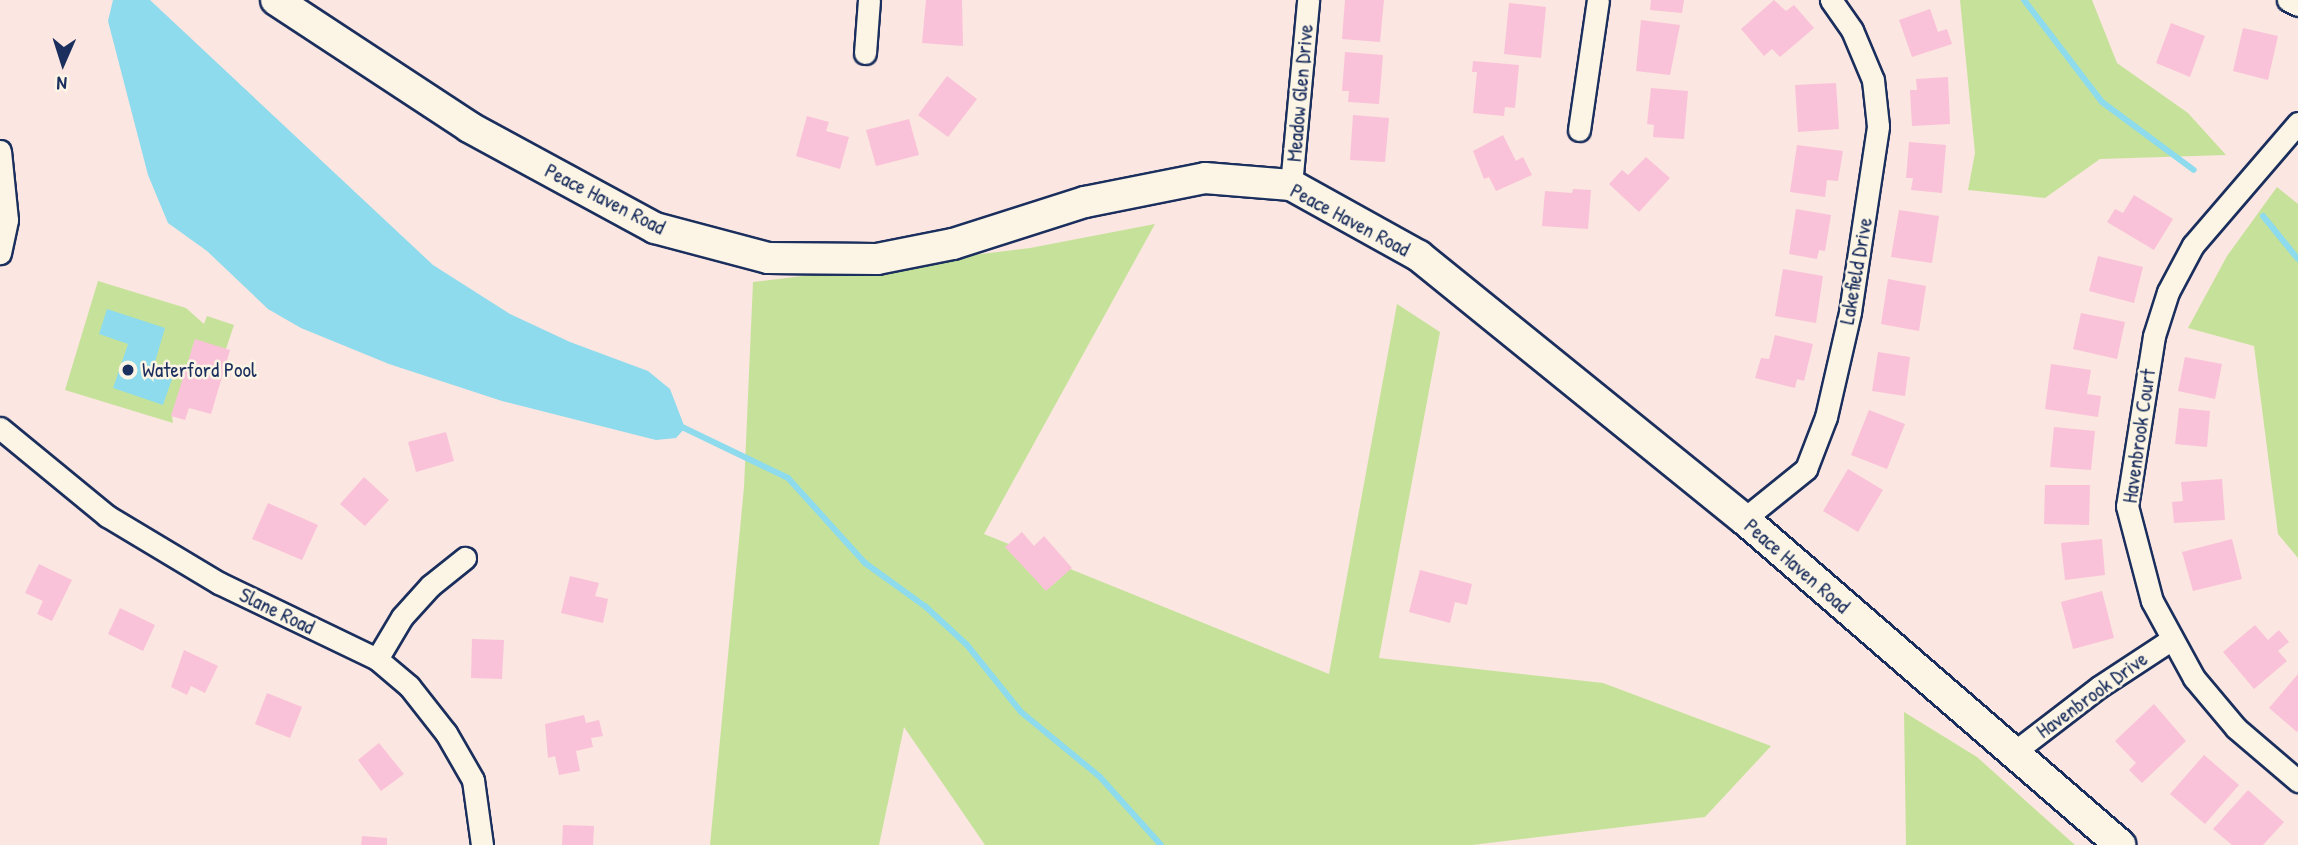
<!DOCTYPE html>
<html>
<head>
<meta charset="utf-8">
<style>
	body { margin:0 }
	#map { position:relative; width:2298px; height:845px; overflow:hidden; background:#fbe6e1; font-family:"Patrick Hand",sans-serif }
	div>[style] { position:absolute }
	.green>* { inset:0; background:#c6e29a }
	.water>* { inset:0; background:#8ddbed }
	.stream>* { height:6px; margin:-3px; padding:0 3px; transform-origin:3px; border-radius:3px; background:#8ddbed }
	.building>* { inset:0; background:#fac2d8 }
	.roads { filter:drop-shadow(2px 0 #1b2f5e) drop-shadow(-2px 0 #1b2f5e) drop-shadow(0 2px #1b2f5e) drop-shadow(0 -2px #1b2f5e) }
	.street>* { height:21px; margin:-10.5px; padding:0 10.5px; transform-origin:10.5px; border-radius:10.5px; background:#fcf5e5 }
	.secondary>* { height:30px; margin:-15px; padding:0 15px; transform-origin:15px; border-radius:15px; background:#fcf5e5 }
	.dots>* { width:19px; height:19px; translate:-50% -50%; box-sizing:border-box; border:4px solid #fcf5e5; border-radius:50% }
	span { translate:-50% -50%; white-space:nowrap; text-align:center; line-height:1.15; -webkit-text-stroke:5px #fcf5e5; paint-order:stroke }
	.street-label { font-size:21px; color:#1b2f5e }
	.poi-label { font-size:21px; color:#1b2f5e }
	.left { translate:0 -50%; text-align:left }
	.north { position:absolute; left:28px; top:28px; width:70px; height:70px; -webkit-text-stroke:5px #fcf5e5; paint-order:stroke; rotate:183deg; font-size:19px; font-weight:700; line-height:28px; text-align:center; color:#1b2f5e }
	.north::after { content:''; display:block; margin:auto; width:24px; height:32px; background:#1b2f5e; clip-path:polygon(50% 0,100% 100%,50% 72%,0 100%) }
</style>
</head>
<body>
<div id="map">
	<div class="green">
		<i style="clip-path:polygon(1960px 0,2092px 0,2117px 63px,2188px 113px,2226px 155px,2100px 159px,2045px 198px,1968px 190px,1975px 153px)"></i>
		<i style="clip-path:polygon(2277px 187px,2298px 204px,2298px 558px,2278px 534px,2254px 346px,2188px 328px,2227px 256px)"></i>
		<i style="clip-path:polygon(1155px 224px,984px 534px,1329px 674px,1397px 304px,1440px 332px,1379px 658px,1603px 683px,1771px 746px,1705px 817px,1472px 845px,985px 845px,904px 727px,879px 845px,710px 845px,744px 487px,753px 282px,1030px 248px)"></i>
		<i style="clip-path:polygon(98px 281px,186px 308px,204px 324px,207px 316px,234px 325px,226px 349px,195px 340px,172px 416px,173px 423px,65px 390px)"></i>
		<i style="clip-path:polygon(1904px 712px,1977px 757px,2075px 845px,1906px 845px)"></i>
	</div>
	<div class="water">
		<i style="clip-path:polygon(113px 0,150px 0,433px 265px,510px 314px,570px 342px,648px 371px,670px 389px,685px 428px,676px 438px,656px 440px,502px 401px,389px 364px,301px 328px,268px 309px,207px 251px,168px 223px,148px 175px,108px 21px)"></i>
		<i style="clip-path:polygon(107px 309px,165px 328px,152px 372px,172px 379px,163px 405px,113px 388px,128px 344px,99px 334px)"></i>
	</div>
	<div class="stream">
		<i style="left:2024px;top:0;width:128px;rotate:52.6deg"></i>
		<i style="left:2102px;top:102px;width:114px;rotate:36.5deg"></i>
		<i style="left:2263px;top:216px;width:55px;rotate:50.9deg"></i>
		<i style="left:680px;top:426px;width:120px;rotate:25.7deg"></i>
		<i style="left:788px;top:478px;width:115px;rotate:47.8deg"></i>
		<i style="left:865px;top:563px;width:75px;rotate:35.8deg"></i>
		<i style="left:926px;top:607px;width:56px;rotate:42.8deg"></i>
		<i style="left:967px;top:645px;width:86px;rotate:51.1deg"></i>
		<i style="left:1021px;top:712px;width:102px;rotate:39.4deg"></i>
		<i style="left:1100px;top:777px;width:91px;rotate:48.1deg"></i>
	</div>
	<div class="building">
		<i style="clip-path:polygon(926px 0,962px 0,963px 46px,922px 43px)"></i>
		<i style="clip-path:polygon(1345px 0,1384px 0,1380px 42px,1342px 39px)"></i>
		<i style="clip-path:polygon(1651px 0,1684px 0,1682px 13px,1650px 10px)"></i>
		<i style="clip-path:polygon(1774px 0,1786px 11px,1794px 5px,1814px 28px,1780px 57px,1772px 49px,1764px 56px,1741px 29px)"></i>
		<i style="clip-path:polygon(1509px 3px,1546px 7px,1541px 58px,1504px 54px)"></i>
		<i style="clip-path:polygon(1930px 9px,1938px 32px,1947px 29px,1952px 44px,1912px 57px,1899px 20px)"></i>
		<i style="clip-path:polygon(1641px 20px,1680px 25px,1670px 75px,1636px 71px)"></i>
		<i style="clip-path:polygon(2171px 23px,2205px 36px,2190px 77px,2156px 63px)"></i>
		<i style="clip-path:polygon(2243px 28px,2278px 36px,2268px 80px,2233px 71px)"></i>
		<i style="clip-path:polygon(1345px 52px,1383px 55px,1379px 104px,1348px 102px,1349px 91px,1342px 91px)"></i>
		<i style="clip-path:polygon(1473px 61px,1519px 65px,1515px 108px,1505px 107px,1504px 116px,1473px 113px,1477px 72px,1472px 72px)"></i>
		<i style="clip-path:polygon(947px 76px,977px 99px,948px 137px,918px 115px)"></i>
		<i style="clip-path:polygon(1948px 77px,1950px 124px,1912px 126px,1910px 90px,1917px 90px,1916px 79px)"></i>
		<i style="clip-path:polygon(1836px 83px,1839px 129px,1798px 132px,1795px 85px)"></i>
		<i style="clip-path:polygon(1651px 88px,1688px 91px,1684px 139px,1653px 137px,1654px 125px,1647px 124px)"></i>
		<i style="clip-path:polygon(1353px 115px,1389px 118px,1385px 162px,1350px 160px)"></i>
		<i style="clip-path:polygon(807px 116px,829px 122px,826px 131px,849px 137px,840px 169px,796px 156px)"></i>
		<i style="clip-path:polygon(909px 119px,919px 155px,876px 166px,866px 130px)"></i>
		<i style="clip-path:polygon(1503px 135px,1516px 161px,1523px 157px,1532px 175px,1496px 191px,1489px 177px,1484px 179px,1473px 151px)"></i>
		<i style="clip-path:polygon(1909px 142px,1946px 145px,1942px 193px,1911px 190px,1913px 178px,1906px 178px)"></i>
		<i style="clip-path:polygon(1797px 145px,1843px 151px,1838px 181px,1827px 180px,1825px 197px,1790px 192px)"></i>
		<i style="clip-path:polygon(1646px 157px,1670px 178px,1639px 212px,1609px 184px,1622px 170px,1628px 175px)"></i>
		<i style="clip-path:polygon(1573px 189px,1591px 190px,1588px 229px,1542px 226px,1545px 191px,1572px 193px)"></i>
		<i style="clip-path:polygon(2134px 195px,2173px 219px,2154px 250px,2107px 222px,2115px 209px,2123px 213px)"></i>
		<i style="clip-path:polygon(1796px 209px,1831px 215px,1825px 251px,1819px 250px,1817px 259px,1789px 254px)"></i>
		<i style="clip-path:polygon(1899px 210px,1939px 216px,1932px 263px,1891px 257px)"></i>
		<i style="clip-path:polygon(2098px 256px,2143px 267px,2134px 303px,2089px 291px)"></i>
		<i style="clip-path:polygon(1783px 269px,1823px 276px,1816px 323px,1775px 316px)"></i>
		<i style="clip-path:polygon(1888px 279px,1926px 286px,1919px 331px,1881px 324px)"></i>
		<i style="clip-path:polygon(2081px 313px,2125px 322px,2117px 359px,2073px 349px)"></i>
		<i style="clip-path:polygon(1775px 335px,1813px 344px,1804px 381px,1797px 379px,1795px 388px,1755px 378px,1761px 358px,1769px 359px)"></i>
		<i style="clip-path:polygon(195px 339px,230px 350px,211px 414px,189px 408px,185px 420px,171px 416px)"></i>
		<i style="clip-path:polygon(1878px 352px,1910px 357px,1905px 396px,1872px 391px)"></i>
		<i style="clip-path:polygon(2185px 357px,2222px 364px,2215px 399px,2178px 391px)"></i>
		<i style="clip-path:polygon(2051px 364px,2091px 370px,2087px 394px,2101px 396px,2098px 417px,2045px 409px)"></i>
		<i style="clip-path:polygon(2179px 408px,2210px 411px,2207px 447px,2175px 444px)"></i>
		<i style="clip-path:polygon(1869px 410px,1905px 424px,1887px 469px,1851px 455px)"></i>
		<i style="clip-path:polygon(2054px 427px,2095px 431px,2091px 470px,2050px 467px)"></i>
		<i style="clip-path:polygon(446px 432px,454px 461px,416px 472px,408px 442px)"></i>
		<i style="clip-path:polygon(1848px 469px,1883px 490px,1858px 532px,1823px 511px)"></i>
		<i style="clip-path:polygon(364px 477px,389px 500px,365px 526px,340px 504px)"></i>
		<i style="clip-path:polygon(2222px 479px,2225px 520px,2174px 523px,2172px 502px,2183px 501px,2181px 482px)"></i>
		<i style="clip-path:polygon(2045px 485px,2090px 485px,2089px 525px,2044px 524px)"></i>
		<i style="clip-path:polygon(268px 503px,318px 525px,302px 560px,252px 539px)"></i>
		<i style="clip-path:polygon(1022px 532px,1034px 546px,1044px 536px,1072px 568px,1046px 591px,1005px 547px)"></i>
		<i style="clip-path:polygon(2102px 539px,2105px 575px,2065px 580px,2061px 543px)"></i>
		<i style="clip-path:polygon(2232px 539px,2242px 579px,2193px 591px,2182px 552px)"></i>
		<i style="clip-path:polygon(39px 564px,72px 580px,52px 621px,37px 614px,43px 601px,25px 593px)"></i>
		<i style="clip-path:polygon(1420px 570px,1472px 584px,1467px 605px,1455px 602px,1450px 623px,1409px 612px)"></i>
		<i style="clip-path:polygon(570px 576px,599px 583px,595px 596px,608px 599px,603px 623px,561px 613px)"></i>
		<i style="clip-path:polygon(2102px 591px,2114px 638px,2073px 649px,2061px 602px)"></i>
		<i style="clip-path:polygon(120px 608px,155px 625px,143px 651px,108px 634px)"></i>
		<i style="clip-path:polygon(2255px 625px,2268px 640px,2279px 630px,2289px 642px,2278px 651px,2287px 661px,2254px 689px,2223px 652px)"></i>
		<i style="clip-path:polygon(472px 639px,504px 640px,502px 679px,471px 678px)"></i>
		<i style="clip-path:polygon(184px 650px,218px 666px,205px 693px,191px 686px,187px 695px,171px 687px)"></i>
		<i style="clip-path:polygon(2298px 674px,2298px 730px,2297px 732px,2269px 708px)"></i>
		<i style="clip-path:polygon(267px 693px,302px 707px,290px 738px,255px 724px)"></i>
		<i style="clip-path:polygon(2154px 704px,2186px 741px,2142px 783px,2129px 770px,2136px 763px,2115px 741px)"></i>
		<i style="clip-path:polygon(584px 715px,586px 723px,599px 720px,603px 736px,591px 738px,593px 747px,576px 751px,580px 771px,559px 775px,555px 756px,548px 758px,545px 724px)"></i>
		<i style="clip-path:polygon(379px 743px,404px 774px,381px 791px,358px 760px)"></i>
		<i style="clip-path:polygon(2204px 755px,2239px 785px,2205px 824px,2170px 794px)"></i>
		<i style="clip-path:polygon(2248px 790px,2284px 822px,2263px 845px,2232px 845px,2213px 829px)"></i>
		<i style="clip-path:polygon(563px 825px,594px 826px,593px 845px,562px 845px)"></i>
		<i style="clip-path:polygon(362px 836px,387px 838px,387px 845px,361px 845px)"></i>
	</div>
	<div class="roads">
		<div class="street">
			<i style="left:2288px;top:0;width:11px;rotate:27deg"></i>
			<i style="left:865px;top:53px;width:53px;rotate:-85.7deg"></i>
			<i style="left:2298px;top:123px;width:161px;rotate:130.7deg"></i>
			<i style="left:2193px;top:245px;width:53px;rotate:118deg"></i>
			<i style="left:2168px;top:292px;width:46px;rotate:107.7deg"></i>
			<i style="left:2154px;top:336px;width:172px;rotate:99deg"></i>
			<i style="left:2127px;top:506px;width:98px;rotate:75.3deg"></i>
			<i style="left:2152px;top:601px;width:88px;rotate:61.4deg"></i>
			<i style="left:2194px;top:678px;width:65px;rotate:50deg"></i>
			<i style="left:2236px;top:728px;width:82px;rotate:40.5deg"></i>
			<i style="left:1579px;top:130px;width:131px;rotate:-81.7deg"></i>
			<i style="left:0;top:151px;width:69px;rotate:84.2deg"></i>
			<i style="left:7px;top:220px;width:34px;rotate:102deg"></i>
			<i style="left:1291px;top:185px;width:186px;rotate:-84.7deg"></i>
			<i style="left:0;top:428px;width:139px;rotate:39.4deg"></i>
			<i style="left:107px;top:516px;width:131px;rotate:30.9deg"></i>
			<i style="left:219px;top:583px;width:175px;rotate:25.7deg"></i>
			<i style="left:377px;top:659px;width:42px;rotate:40.2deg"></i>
			<i style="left:409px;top:686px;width:60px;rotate:51.8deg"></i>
			<i style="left:446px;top:733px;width:54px;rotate:60.1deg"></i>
			<i style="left:473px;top:780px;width:66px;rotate:82.1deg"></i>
			<i style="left:1744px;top:519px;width:80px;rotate:-38.9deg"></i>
			<i style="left:1806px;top:469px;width:56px;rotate:-69deg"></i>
			<i style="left:1826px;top:417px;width:108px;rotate:-77.1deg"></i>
			<i style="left:1850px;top:312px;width:188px;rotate:-81.4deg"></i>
			<i style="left:1878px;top:126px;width:46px;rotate:-96.2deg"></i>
			<i style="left:1873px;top:80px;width:54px;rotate:-112.8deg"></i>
			<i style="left:1852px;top:30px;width:37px;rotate:-125deg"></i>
			<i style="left:377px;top:659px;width:49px;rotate:-59.2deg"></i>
			<i style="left:402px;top:617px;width:42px;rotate:-47.9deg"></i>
			<i style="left:430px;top:586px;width:45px;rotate:-38.7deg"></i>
			<i style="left:2013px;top:753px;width:108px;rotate:-37.5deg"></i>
			<i style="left:2099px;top:687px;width:87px;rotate:-33.3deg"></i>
		</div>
		<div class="secondary">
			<i style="left:276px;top:0;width:231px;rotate:33.3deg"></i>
			<i style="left:469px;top:127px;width:212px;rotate:28.5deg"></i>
			<i style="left:655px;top:228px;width:117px;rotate:14.9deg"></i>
			<i style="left:768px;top:258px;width:109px;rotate:0.5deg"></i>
			<i style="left:877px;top:259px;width:77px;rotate:-11.2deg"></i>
			<i style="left:953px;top:244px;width:139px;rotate:-17.7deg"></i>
			<i style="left:1085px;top:202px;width:122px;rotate:-11.3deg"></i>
			<i style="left:1205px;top:178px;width:86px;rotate:4.7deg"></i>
			<i style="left:1291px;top:185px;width:146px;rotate:29deg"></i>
			<i style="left:1419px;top:256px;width:418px;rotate:39deg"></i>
			<i style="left:1744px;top:519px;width:498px;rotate:40.9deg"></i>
		</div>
	</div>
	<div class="dots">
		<i style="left:128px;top:370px;background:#1b2f5e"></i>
	</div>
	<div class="street-label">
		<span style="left:1300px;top:93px;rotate:-85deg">Meadow Glen Drive</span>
		<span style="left:605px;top:199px;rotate:27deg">Peace Haven Road</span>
		<span style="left:1350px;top:220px;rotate:28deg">Peace Haven Road</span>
		<span style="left:1856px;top:271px;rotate:-80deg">Lakefield Drive</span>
		<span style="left:2139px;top:436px;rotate:-82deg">Havenbrook Court</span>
		<span style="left:1797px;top:566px;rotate:41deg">Peace Haven Road</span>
		<span style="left:277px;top:611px;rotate:26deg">Slane Road</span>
		<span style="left:2092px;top:695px;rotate:-36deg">Havenbrook Drive</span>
	</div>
	<div class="poi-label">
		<span class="left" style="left:142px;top:370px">Waterford Pool</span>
	</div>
	<div class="north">N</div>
</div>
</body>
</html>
